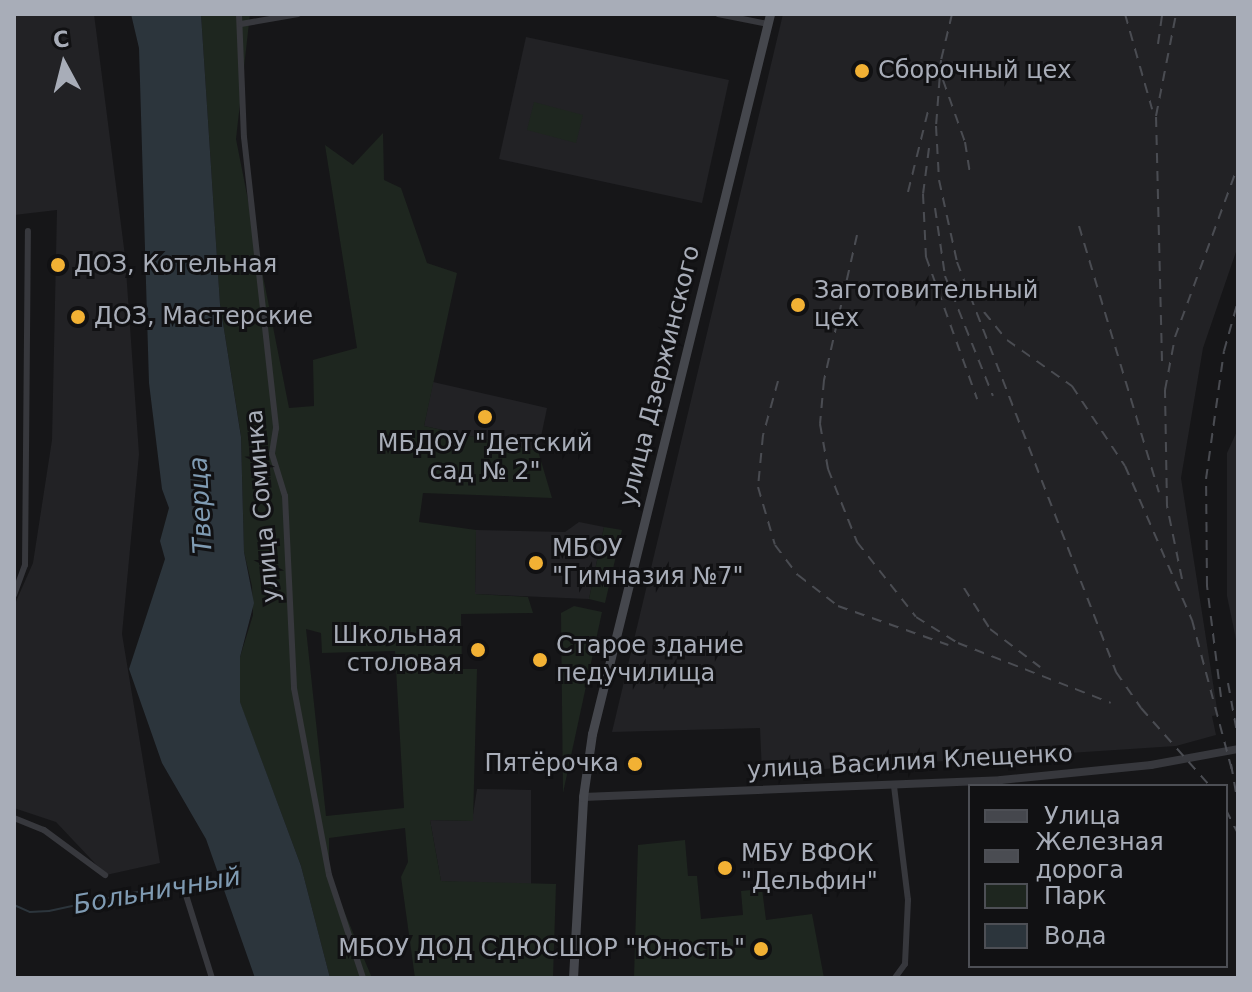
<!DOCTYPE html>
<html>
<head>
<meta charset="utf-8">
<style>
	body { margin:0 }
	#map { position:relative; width:1252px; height:992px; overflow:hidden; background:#161618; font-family:"DejaVu Sans",sans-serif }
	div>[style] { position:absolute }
	.built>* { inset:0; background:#222225 }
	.green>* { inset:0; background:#1e261f }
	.water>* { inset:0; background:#2c353c }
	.stream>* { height:2px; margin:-1px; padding:0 1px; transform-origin:1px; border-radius:1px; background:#2c353c }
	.minor>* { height:6px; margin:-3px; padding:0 3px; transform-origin:3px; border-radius:3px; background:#37383d }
	.tertiary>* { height:8px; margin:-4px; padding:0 4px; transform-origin:4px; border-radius:4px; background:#37383d }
	.secondary>* { height:9px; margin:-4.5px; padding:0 4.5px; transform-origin:4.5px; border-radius:4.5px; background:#45474d }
	.rail>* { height:2px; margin-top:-1px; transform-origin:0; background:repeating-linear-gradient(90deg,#4a4c52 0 10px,transparent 0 18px) }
	.dots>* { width:22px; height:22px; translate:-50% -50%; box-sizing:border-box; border:4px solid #111113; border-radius:50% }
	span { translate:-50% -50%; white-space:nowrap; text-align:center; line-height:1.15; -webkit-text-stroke:6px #111113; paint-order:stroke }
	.poi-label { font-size:24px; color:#a8adb8 }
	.left { translate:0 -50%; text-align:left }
	.right { translate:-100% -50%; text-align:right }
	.street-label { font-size:24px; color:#a8adb8 }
	.water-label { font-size:26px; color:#7f9bb3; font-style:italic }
	.frame { position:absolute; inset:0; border:16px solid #a8adb8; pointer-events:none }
	.legend { position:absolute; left:968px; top:784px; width:260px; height:184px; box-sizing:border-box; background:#111113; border:2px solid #4d4f55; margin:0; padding:10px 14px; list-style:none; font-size:24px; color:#a8adb8 }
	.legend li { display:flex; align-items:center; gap:16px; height:40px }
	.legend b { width:40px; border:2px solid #4d4f55 }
	.north { position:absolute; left:24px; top:24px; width:80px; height:80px; -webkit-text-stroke:6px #111113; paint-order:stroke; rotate:353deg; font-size:22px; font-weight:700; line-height:32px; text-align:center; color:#a8adb8 }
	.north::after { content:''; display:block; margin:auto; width:28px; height:36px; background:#a8adb8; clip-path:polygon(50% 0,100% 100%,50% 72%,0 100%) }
</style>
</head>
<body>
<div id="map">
	<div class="built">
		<i style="clip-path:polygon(14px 14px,94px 14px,125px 256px,139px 454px,122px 634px,160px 863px,106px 875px,56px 822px,14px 808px,14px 606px,33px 563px,52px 440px,57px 210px,14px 215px)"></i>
		<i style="clip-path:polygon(783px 14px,1238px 14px,1238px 246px,1203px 348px,1181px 478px,1218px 715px,1212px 716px,1216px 735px,1176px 746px,762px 773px,760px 728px,612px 732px)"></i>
		<i style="clip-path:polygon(526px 37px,729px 80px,702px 203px,499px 159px)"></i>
		<i style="clip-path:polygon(433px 382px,547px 408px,538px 451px,424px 426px)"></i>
		<i style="clip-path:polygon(1238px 429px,1238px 649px,1227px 596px,1227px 453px)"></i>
		<i style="clip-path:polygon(579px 522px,604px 527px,589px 599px,475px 594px,476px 530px,565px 532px)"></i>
		<i style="clip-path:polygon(477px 789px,531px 790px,531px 886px,441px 881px,430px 820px,472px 821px)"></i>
	</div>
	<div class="green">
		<i style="clip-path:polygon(evenodd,201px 14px,250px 14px,236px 139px,289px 408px,314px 406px,313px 360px,357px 348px,325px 145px,353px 165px,383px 133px,384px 180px,401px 188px,427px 263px,457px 273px,424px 426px,538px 451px,552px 498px,423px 493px,419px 522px,476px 530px,475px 594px,528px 597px,533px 613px,461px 614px,462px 669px,477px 669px,473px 821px,430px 820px,441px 881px,556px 884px,553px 978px,415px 978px,401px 877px,408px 862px,405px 828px,329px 838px,329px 875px,372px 978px,330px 978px,301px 866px,240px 703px,240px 657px,253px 615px,252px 586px,244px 552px,241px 436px,220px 304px,201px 14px,306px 629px,321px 633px,322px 653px,395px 651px,404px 808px,326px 816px,306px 629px)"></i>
		<i style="clip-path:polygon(534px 102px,583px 115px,576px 143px,527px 130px)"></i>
		<i style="clip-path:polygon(604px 527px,622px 530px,605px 603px,589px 599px)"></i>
		<i style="clip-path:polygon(574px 606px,602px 612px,563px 793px,561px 613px)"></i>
		<i style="clip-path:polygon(685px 840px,688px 876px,697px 876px,701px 919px,743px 915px,741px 891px,762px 889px,766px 920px,812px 914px,824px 978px,634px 978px,638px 845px)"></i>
	</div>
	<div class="water">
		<i style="clip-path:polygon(131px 14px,201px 14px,220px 304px,241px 437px,244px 552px,254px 603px,240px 657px,240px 702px,301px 866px,330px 978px,255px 978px,206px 839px,162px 763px,129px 669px,165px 559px,160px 541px,169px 508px,162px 489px,149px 383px,139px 48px)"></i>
	</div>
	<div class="stream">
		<i style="left:14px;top:905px;width:17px;rotate:24deg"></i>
		<i style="left:30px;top:912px;width:19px;rotate:-3deg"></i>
		<i style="left:49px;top:911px;width:133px;rotate:-12.2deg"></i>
		<i style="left:179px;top:883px;width:44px"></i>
	</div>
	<div class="minor">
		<i style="left:239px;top:14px;width:123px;rotate:87.7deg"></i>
		<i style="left:244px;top:137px;width:293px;rotate:83.7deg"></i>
		<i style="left:276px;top:428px;width:26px;rotate:99deg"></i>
		<i style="left:272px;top:454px;width:44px;rotate:72.8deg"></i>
		<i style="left:285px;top:496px;width:192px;rotate:87.3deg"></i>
		<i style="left:294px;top:688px;width:190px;rotate:79.4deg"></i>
		<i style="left:329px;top:875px;width:108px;rotate:71.7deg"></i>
		<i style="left:718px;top:14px;width:51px;rotate:11.3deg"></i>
		<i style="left:241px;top:24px;width:58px;rotate:-10deg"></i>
		<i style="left:14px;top:595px;width:32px;rotate:-70deg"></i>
		<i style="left:25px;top:565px;width:334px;rotate:-89.5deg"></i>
		<i style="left:894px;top:786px;width:115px;rotate:83deg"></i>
		<i style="left:908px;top:900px;width:64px;rotate:92.7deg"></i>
		<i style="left:905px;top:964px;width:17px;rotate:126deg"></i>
		<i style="left:14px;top:818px;width:32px;rotate:22deg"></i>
		<i style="left:44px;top:830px;width:76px;rotate:36.4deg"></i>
		<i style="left:185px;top:892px;width:90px;rotate:72.6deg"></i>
	</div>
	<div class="tertiary">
		<i style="left:583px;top:797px;width:418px;rotate:-2.3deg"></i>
		<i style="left:1001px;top:780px;width:151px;rotate:-5.7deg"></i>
		<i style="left:1151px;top:765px;width:88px;rotate:-10.4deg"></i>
	</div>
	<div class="secondary">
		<i style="left:573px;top:978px;width:181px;rotate:-86.8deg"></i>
		<i style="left:583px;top:797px;width:64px;rotate:-81.9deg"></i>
		<i style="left:592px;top:734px;width:742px;rotate:-76.11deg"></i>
	</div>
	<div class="rail">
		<i style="left:952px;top:14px;width:47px;rotate:103.4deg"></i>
		<i style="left:941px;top:60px;width:66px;rotate:94.3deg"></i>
		<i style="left:936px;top:126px;width:54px;rotate:86.8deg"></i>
		<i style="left:939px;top:180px;width:84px;rotate:77.6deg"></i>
		<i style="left:957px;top:262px;width:440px;rotate:68.8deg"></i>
		<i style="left:1116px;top:672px;width:44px;rotate:55.2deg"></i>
		<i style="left:1141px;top:708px;width:104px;rotate:48.5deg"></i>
		<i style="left:1125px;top:14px;width:99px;rotate:74.1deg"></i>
		<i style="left:1158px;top:44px;width:30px;rotate:-82deg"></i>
		<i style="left:943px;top:80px;width:66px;rotate:70.5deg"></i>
		<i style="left:965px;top:142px;width:33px;rotate:81deg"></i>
		<i style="left:929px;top:148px;width:46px;rotate:97.4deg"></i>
		<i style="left:923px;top:194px;width:63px;rotate:87.3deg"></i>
		<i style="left:926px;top:257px;width:151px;rotate:70.2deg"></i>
		<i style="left:908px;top:192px;width:88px;rotate:-76.1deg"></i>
		<i style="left:935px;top:208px;width:69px;rotate:81.6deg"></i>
		<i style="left:945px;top:276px;width:129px;rotate:68.2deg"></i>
		<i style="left:1079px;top:226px;width:278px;rotate:73.3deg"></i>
		<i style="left:857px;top:235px;width:149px;rotate:102.8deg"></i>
		<i style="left:824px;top:380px;width:44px;rotate:95.2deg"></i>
		<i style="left:820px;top:424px;width:46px;rotate:79.9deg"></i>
		<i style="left:828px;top:469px;width:79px;rotate:68.3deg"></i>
		<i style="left:857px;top:542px;width:95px;rotate:51.8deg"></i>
		<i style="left:916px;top:617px;width:49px;rotate:31.8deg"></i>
		<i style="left:958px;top:643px;width:164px;rotate:21.4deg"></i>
		<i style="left:984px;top:312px;width:36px;rotate:51deg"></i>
		<i style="left:1007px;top:340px;width:80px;rotate:35.3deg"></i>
		<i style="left:1072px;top:386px;width:96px;rotate:56.5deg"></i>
		<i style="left:1125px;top:466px;width:168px;rotate:66.5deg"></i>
		<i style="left:1192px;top:620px;width:159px;rotate:75.1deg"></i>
		<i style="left:1162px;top:361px;width:245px;rotate:-91.4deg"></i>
		<i style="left:1156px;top:116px;width:104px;rotate:-78.9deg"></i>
		<i style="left:778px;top:381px;width:56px;rotate:105.5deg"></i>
		<i style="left:763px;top:435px;width:52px;rotate:95.5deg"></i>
		<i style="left:758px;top:487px;width:60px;rotate:73.7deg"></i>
		<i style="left:775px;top:545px;width:38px;rotate:53deg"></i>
		<i style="left:798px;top:575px;width:51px;rotate:37.8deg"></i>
		<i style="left:838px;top:606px;width:117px;rotate:19.5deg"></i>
		<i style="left:1182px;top:579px;width:75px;rotate:-101.6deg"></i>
		<i style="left:1167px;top:506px;width:116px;rotate:-91deg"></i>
		<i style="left:1165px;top:390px;width:54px;rotate:-79.3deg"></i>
		<i style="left:1175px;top:337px;width:182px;rotate:-69.8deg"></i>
		<i style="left:964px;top:588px;width:49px;rotate:57.6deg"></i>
		<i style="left:990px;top:629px;width:63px;rotate:37.2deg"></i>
		<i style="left:1228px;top:683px;width:56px;rotate:79.7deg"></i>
		<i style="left:1221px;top:697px;width:112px;rotate:-97.2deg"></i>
		<i style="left:1207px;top:586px;width:107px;rotate:-90.5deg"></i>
		<i style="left:1206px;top:479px;width:129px;rotate:-82deg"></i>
		<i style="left:1224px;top:351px;width:52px;rotate:-74.4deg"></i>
		<i style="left:1231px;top:764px;width:41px;rotate:80.1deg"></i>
		<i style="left:1226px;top:810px;width:27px;rotate:63deg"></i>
	</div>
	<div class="dots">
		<i style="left:862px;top:71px;background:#f2b134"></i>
		<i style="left:58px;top:265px;background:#f2b134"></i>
		<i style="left:798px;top:305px;background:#f2b134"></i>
		<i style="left:78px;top:317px;background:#f2b134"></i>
		<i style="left:485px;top:417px;background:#f2b134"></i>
		<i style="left:536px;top:563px;background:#f2b134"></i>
		<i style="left:478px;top:650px;background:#f2b134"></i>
		<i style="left:540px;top:660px;background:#f2b134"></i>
		<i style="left:635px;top:764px;background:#f2b134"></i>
		<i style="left:725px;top:868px;background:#f2b134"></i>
		<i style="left:761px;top:949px;background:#f2b134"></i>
	</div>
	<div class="poi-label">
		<span class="left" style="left:878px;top:71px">Сборочный цех</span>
		<span class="left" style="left:74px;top:265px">ДОЗ, Котельная</span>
		<span class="left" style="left:814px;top:305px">Заготовительный<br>цех</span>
		<span class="left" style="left:94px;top:317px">ДОЗ, Мастерские</span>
		<span style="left:485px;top:458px">МБДОУ "Детский<br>сад № 2"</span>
		<span class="left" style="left:552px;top:563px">МБОУ<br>"Гимназия №7"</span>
		<span class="right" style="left:462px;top:650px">Школьная<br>столовая</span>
		<span class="left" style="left:556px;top:660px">Старое здание<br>педучилища</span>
		<span class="right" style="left:619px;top:764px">Пятёрочка</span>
		<span class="left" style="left:741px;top:868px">МБУ ВФОК<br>"Дельфин"</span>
		<span class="right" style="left:745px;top:949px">МБОУ ДОД СДЮСШОР "Юность"</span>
	</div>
	<div class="street-label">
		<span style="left:660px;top:376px;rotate:-76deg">улица Дзержинского</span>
		<span style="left:263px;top:506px;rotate:-95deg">улица Соминка</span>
		<span style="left:910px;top:762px;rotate:-3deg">улица Василия Клещенко</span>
	</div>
	<div class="water-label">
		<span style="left:201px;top:505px;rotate:-93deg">Тверца</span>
		<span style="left:157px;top:891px;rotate:-10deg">Больничный</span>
	</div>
	<div class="frame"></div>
	<ul class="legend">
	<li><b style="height:10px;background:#45474d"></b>Улица</li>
	<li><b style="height:10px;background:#4a4c52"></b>Железная дорога</li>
	<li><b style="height:22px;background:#1e261f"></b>Парк</li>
	<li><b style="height:22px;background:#2c353c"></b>Вода</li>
	</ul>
	<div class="north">С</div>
</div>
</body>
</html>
